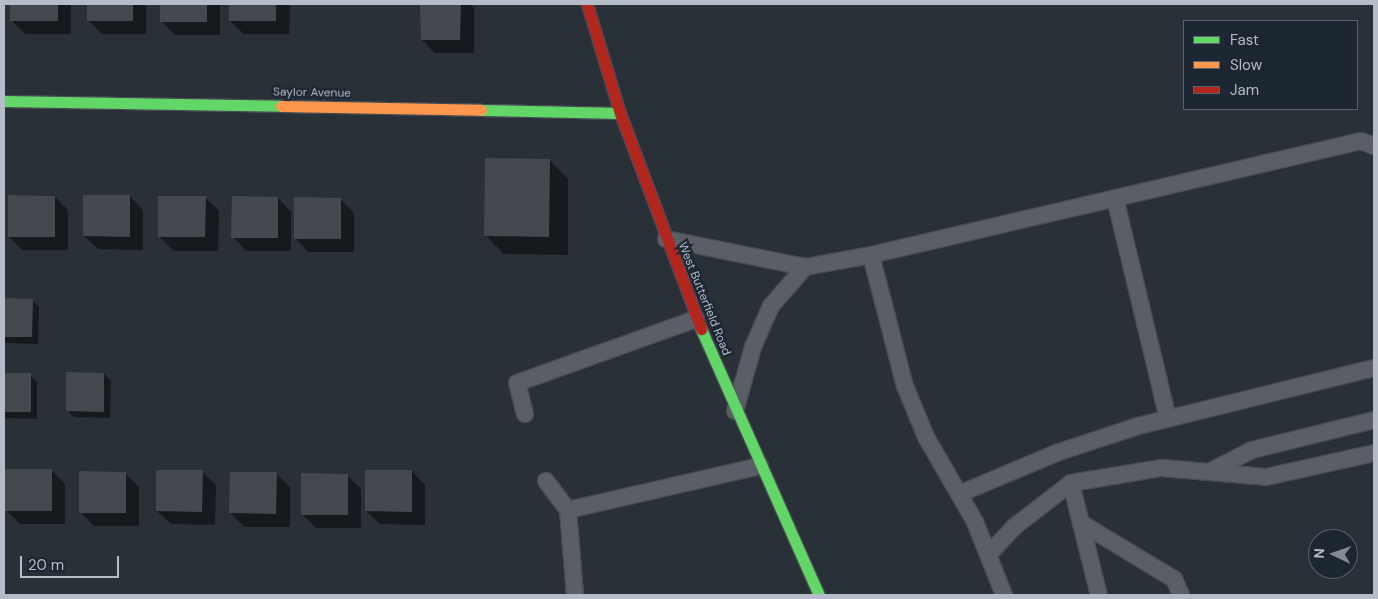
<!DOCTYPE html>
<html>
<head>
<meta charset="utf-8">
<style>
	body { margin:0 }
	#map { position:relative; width:1378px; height:599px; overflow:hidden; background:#2a3038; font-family:"DM Sans",sans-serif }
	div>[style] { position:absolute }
	.shadow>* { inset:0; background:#0007 }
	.building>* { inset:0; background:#444950 }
	.roads { filter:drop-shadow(1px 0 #484c53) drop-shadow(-1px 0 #484c53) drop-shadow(0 1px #484c53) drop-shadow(0 -1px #484c53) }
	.lane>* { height:16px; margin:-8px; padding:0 8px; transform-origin:8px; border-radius:8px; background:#5a5e66 }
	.fast>* { height:11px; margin:-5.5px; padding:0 5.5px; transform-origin:5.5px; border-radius:5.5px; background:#63d668 }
	.slow>* { height:11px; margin:-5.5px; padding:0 5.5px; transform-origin:5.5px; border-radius:5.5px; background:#ff974d }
	.jam>* { height:11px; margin:-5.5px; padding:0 5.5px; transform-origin:5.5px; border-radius:5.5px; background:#b3261e }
	span { translate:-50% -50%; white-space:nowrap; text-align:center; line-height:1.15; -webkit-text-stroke:4.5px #1d2633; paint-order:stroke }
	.street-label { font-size:12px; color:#b4bcc9 }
	.frame { position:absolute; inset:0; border:5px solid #b4bcc9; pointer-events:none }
	.legend { position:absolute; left:1183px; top:20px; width:175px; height:90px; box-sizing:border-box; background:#1d2633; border:1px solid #59626f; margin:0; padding:6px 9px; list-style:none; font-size:15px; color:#b4bcc9 }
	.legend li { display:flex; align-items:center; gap:10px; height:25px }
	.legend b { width:25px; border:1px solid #59626f }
	.north { position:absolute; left:1308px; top:529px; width:50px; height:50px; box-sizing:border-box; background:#1d2633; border:1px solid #59626f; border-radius:50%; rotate:273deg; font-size:14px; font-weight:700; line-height:20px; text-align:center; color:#b4bcc9 }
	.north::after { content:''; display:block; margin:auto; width:18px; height:22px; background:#848b96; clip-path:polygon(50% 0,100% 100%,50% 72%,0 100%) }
	.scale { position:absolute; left:20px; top:556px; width:99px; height:22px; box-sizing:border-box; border:2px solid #b4bcc9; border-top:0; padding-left:6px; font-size:15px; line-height:18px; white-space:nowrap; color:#b4bcc9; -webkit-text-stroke:4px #1d2633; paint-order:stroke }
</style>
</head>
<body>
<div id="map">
	<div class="shadow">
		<i style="clip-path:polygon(11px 4px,71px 4px,71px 34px,25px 34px,11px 20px)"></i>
		<i style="clip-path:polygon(88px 4px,146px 4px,146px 34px,102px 34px,88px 20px)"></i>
		<i style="clip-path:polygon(161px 4px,220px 4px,220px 35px,175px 35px,161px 21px)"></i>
		<i style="clip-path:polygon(230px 4px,290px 4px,289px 34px,244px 34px,230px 21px)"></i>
		<i style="clip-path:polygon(422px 4px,469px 4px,474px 8px,474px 53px,435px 53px,422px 40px)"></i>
		<i style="clip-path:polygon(549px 160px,568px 179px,568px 255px,504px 254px,485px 235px)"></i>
		<i style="clip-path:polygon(130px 196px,143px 210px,143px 250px,98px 249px,84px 236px)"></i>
		<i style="clip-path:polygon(55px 197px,68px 210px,68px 250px,22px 250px,9px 236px)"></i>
		<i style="clip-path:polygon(205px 197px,219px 211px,218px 251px,173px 251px,160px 237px)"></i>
		<i style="clip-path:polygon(278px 198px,291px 212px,291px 251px,246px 251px,233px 237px)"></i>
		<i style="clip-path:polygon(340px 199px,354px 213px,354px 252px,308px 252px,295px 238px)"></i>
		<i style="clip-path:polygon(4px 300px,32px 300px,39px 307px,38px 344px,4px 343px)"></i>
		<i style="clip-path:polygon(4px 374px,30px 375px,37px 382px,37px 419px,4px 418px)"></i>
		<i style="clip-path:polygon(104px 374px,111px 381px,110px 418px,74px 417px,67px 410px)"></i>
		<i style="clip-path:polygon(52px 471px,65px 484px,65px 524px,20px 524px,6px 510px)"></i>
		<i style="clip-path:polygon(412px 471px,425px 485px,425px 525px,380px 524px,366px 511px)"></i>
		<i style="clip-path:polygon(202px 472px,216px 485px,215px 525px,171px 524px,157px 511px)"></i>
		<i style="clip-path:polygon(125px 473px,139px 487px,139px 526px,94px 526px,80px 512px)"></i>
		<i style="clip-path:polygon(276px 473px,290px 487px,290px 527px,244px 527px,231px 513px)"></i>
		<i style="clip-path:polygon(347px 475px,361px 489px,361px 528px,316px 528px,302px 514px)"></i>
	</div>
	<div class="building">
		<i style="clip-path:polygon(10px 4px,58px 4px,58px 21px,10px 21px)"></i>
		<i style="clip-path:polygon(87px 4px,133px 4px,133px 21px,87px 21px)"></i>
		<i style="clip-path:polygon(160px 4px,207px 4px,207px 22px,160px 22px)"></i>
		<i style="clip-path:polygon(229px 4px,276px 4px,276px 21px,229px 21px)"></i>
		<i style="clip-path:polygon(420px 4px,461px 4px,460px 40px,421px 40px)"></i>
		<i style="clip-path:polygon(485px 158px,550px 159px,549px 237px,484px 236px)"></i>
		<i style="clip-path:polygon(8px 195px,55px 196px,55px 237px,8px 237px)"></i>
		<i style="clip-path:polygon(83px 195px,130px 195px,130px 237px,83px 236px)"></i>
		<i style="clip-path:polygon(158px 196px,206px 196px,205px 237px,158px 237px)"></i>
		<i style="clip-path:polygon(232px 196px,278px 197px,278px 238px,231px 238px)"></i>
		<i style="clip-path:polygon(294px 197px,341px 198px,341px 239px,294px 239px)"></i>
		<i style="clip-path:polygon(4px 298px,33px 299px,32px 337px,4px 337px)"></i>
		<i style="clip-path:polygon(66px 372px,104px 373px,104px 412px,66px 411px)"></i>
		<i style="clip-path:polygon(4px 373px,31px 373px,31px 412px,4px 412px)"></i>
		<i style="clip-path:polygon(5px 469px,52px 469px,52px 511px,5px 511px)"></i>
		<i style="clip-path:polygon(156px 470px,203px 470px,202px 512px,156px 511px)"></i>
		<i style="clip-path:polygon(365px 470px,412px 470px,412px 512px,365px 511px)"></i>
		<i style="clip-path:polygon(79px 471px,126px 472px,126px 513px,79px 513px)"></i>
		<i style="clip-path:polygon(230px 472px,277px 472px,276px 514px,229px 513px)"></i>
		<i style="clip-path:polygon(301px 473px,348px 474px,348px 515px,301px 515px)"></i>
	</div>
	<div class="roads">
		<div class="lane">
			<i style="left:1115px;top:198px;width:227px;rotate:76.5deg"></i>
			<i style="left:666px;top:239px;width:142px;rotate:11.4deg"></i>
			<i style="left:805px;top:267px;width:67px;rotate:-10.3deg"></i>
			<i style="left:871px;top:255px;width:503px;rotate:-13.1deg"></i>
			<i style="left:1361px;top:141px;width:14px;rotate:21deg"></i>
			<i style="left:871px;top:255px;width:135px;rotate:75.5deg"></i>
			<i style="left:905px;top:386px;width:55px;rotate:67.6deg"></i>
			<i style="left:926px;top:437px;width:98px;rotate:60deg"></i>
			<i style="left:975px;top:522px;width:79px;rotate:68.3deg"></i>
			<i style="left:735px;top:411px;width:66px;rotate:-74.3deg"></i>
			<i style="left:753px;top:347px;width:45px;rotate:-66.3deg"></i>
			<i style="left:771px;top:306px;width:52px;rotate:-48.9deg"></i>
			<i style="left:525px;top:414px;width:32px;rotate:-104deg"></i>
			<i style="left:517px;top:383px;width:190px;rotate:-19.7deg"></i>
			<i style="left:1209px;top:472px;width:48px;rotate:-27.1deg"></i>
			<i style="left:1252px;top:450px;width:126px;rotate:-13.8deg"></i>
			<i style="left:546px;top:481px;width:36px;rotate:53deg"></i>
			<i style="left:1071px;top:483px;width:115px;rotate:76deg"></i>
			<i style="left:959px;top:494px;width:108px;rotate:-22.8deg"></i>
			<i style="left:1059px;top:452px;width:83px;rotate:-18.2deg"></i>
			<i style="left:1138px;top:426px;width:243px;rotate:-13.8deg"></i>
			<i style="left:1081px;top:523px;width:109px;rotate:31.1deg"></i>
			<i style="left:1174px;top:579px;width:17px;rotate:66deg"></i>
			<i style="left:988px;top:555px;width:38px;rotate:-47deg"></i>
			<i style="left:1014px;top:527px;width:72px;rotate:-37.7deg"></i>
			<i style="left:1071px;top:483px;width:92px;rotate:-9.4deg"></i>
			<i style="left:1162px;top:468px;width:104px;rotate:4.9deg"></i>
			<i style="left:1266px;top:477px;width:111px;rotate:-12.5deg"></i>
			<i style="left:575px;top:595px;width:85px;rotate:-94.7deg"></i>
			<i style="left:568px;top:510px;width:197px;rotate:-12.9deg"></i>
		</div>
		<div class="fast">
			<i style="left:4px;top:101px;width:277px;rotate:1deg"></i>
			<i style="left:481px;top:110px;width:139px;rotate:1.2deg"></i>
			<i style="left:701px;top:329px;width:291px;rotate:66.1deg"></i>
		</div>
		<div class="slow">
			<i style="left:281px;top:106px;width:200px;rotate:1.1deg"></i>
		</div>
		<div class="jam">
			<i style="left:587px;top:4px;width:114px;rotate:73.2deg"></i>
			<i style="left:620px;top:113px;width:231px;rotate:69.4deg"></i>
		</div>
	</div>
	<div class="street-label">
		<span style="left:312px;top:93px;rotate:1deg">Saylor Avenue</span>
		<span style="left:704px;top:299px;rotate:68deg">West Butterfield Road</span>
	</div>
	<div class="frame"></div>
	<ul class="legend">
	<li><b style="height:6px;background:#63d668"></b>Fast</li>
	<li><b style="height:6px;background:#ff974d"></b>Slow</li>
	<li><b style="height:6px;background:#b3261e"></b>Jam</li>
	</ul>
	<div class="north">N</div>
	<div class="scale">20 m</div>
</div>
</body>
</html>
